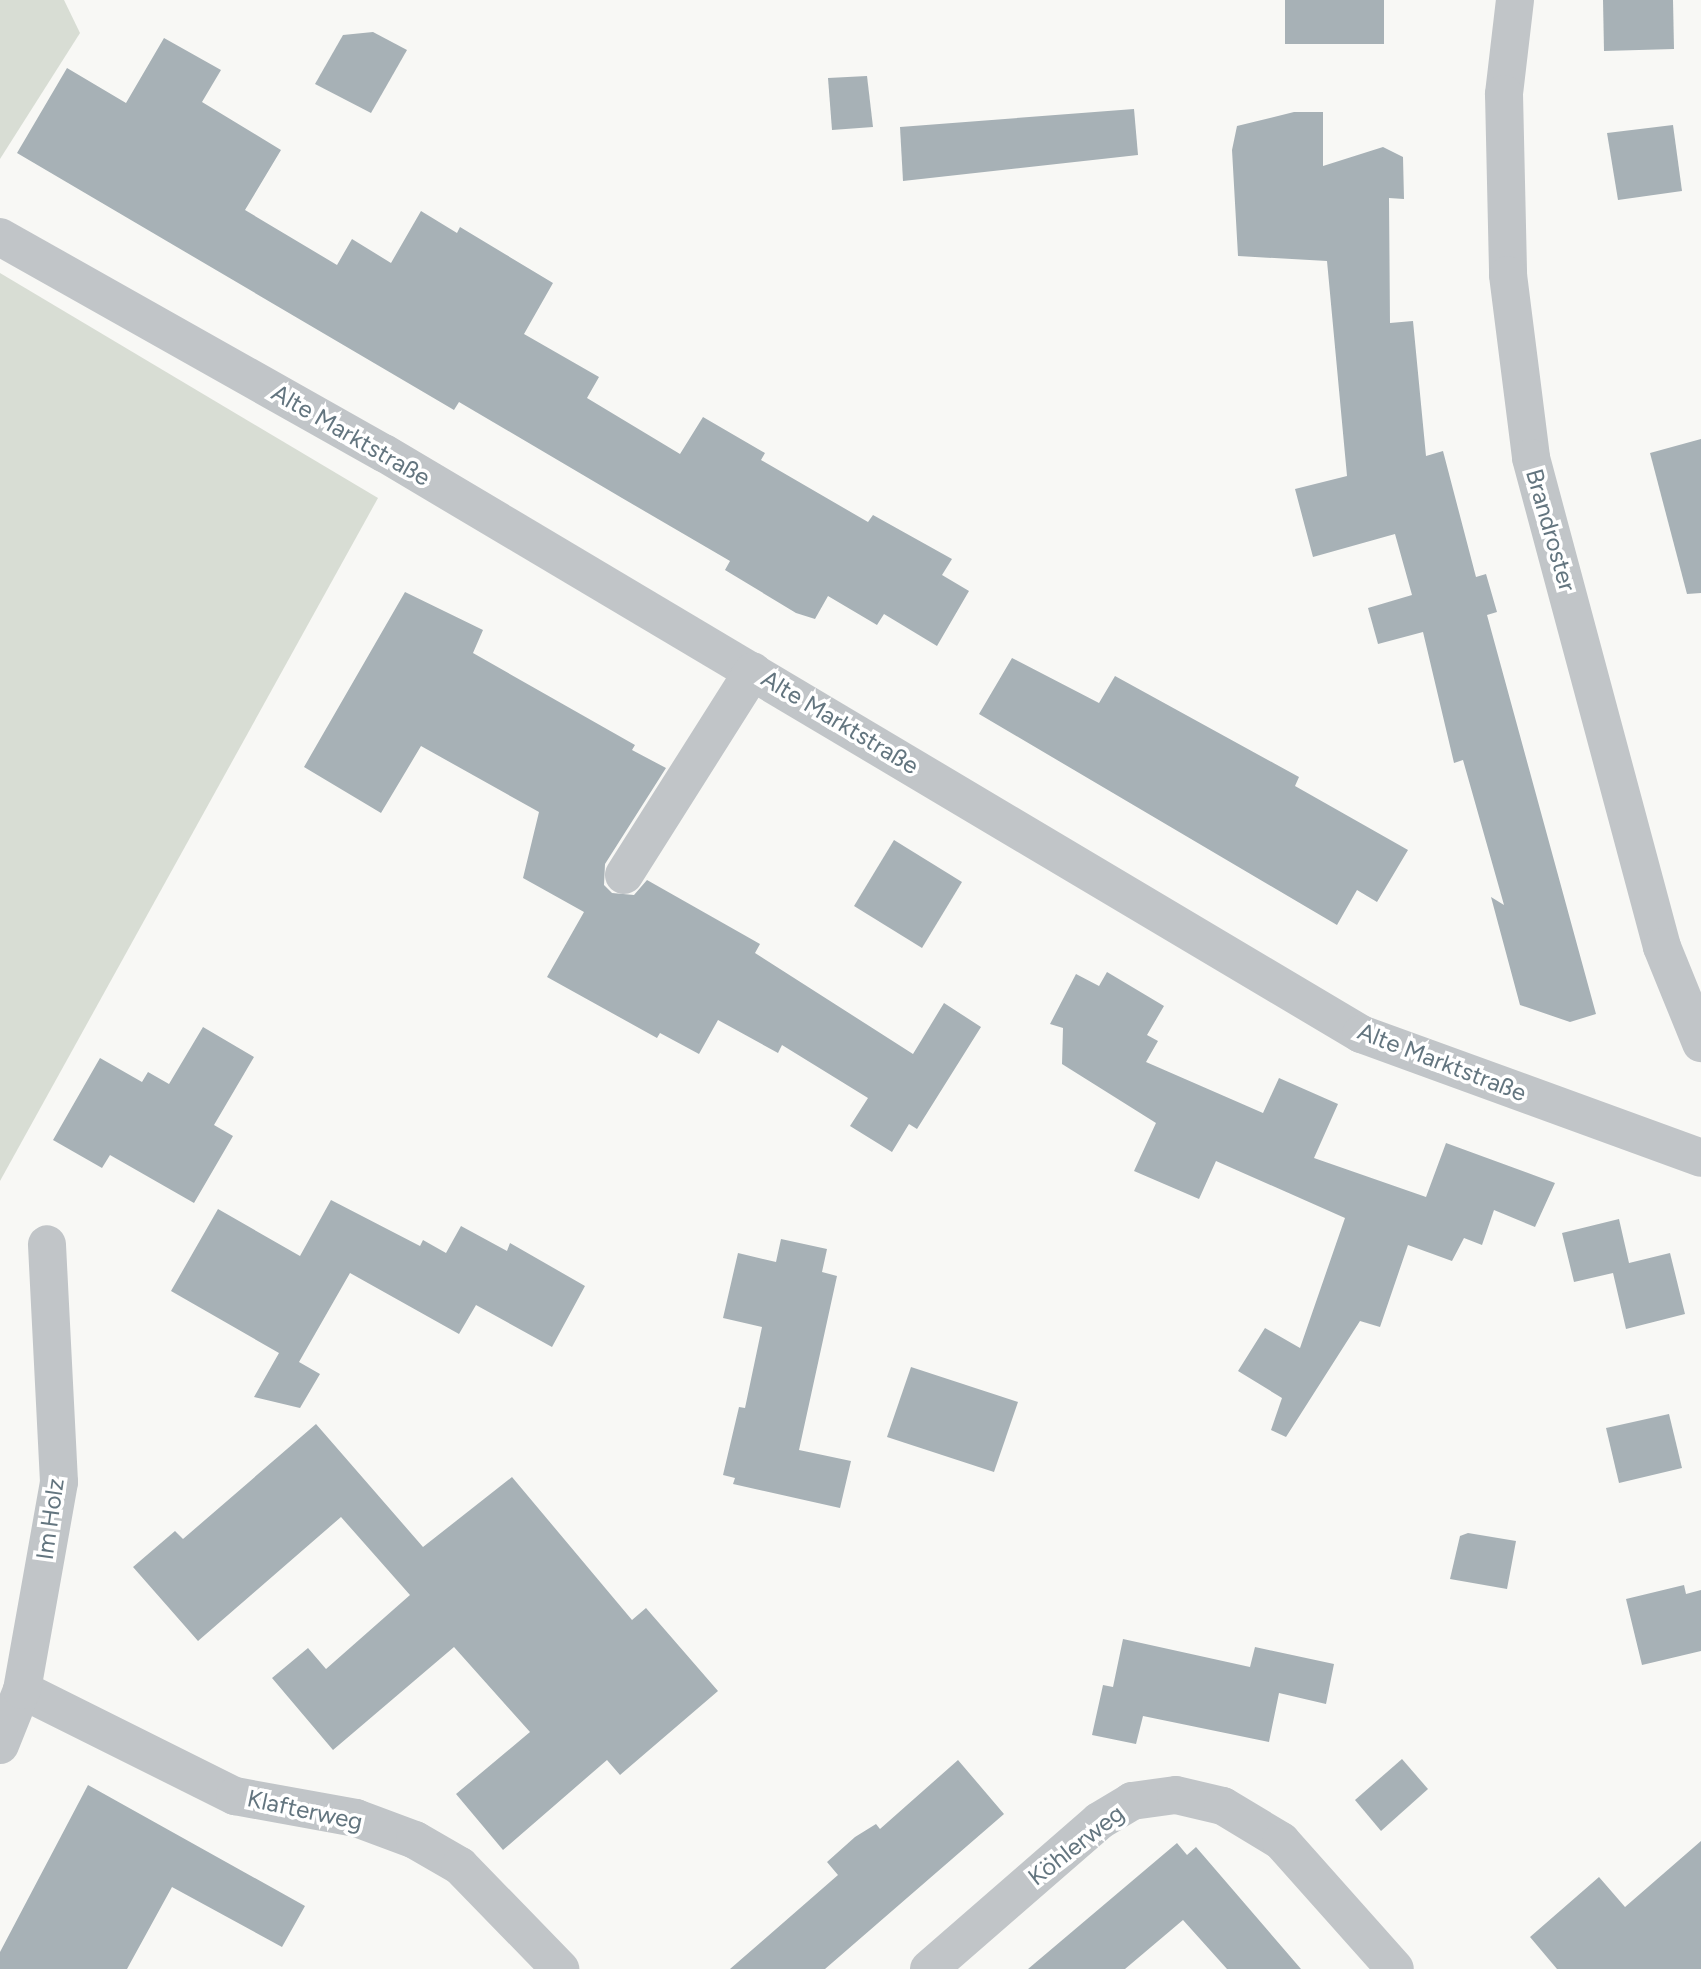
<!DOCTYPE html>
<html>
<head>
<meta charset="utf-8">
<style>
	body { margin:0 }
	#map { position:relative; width:1701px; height:1969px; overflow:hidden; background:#f8f8f5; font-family:Figtree,sans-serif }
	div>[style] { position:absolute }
	.green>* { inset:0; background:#d8ddd4 }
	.building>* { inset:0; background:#a7b1b6 }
	.minor>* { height:38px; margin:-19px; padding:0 19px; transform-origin:19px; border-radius:19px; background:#c1c5c8 }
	span { translate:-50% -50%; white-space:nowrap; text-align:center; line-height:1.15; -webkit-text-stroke:7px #fff; paint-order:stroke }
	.street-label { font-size:24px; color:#63757f }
</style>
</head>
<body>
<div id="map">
	<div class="green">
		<i style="clip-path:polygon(0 0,64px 0,80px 33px,0 159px)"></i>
		<i style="clip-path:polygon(0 273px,378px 498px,0 1181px)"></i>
	</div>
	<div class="building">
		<i style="clip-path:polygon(1285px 0,1384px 0,1384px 44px,1285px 44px)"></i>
		<i style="clip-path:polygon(1603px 0,1673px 0,1674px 49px,1604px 51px)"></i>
		<i style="clip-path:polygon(373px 32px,407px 50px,371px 113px,315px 84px,343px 35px)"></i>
		<i style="clip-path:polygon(164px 38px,221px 70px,202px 102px,281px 150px,245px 210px,337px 265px,352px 239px,391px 263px,421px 211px,457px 233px,460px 227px,553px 283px,524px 334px,599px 377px,587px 398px,680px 454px,703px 417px,765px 453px,761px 460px,868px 522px,873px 515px,952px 559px,942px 575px,969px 591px,937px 646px,884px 614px,877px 625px,828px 596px,815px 619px,796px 613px,725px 570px,730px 561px,622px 498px,459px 402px,454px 410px,17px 153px,67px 68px,126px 103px)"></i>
		<i style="clip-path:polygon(867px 76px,873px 127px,832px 130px,828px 78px)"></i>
		<i style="clip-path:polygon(1134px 109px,1138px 155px,903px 181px,900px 127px)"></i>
		<i style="clip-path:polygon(1294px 112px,1323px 112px,1323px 166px,1383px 147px,1403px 157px,1404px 199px,1389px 198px,1390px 323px,1413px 321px,1426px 456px,1443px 451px,1476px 577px,1486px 574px,1497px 612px,1487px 615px,1596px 1014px,1570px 1022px,1520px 1005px,1491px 897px,1504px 905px,1463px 760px,1454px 763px,1423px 632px,1378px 644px,1368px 608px,1412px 595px,1395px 534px,1313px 557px,1295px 489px,1347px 476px,1327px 261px,1238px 256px,1232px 150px,1237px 126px)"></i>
		<i style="clip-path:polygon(1673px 125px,1682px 191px,1618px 200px,1607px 133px)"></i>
		<i style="clip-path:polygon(1701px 439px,1701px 593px,1687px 594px,1650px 453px)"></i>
		<i style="clip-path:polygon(405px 592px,483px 630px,473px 653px,635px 745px,632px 750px,666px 768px,605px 864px,604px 885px,612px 893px,634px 895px,647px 880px,760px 944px,755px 953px,913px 1054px,944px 1003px,981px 1027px,917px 1129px,909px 1124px,892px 1152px,850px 1126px,868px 1098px,782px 1045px,778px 1053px,718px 1020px,699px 1054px,660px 1033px,657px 1038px,547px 977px,584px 912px,523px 878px,539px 812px,421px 746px,381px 813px,304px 767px)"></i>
		<i style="clip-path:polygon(1012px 658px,1099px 703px,1115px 676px,1299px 777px,1295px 786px,1408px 850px,1377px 902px,1357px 890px,1337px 925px,979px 714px)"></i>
		<i style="clip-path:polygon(894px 840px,962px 882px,922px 948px,854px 906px)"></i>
		<i style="clip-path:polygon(1107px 972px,1164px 1006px,1147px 1035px,1158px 1041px,1146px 1062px,1263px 1113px,1279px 1078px,1338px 1104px,1314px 1158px,1426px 1197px,1446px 1143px,1555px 1183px,1535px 1227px,1494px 1210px,1482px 1245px,1464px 1238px,1452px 1261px,1408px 1245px,1380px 1327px,1360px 1321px,1286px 1437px,1271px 1430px,1282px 1398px,1238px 1371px,1265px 1328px,1300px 1348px,1345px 1218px,1216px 1161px,1199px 1199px,1134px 1171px,1156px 1123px,1062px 1064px,1063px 1028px,1050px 1024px,1076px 974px,1099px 986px)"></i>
		<i style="clip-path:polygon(203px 1027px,254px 1057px,214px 1125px,233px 1136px,194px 1203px,110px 1155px,102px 1168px,53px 1140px,100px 1058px,142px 1082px,148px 1072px,169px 1084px)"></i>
		<i style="clip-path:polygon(331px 1200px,420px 1246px,423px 1240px,446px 1253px,461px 1226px,507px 1251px,510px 1243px,585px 1286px,552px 1347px,476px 1305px,459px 1334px,350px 1273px,299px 1362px,320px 1374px,300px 1408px,254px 1397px,279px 1353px,171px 1291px,218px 1209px,300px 1256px)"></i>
		<i style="clip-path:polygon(1619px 1219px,1629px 1263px,1670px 1253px,1685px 1314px,1626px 1329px,1613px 1273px,1574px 1282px,1562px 1233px)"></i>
		<i style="clip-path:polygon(781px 1239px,827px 1249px,822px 1272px,837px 1276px,799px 1450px,851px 1461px,840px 1508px,733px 1484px,735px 1478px,723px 1475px,739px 1407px,745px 1408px,762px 1327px,723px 1318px,738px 1253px,776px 1262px)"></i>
		<i style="clip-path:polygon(911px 1367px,1018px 1402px,994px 1472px,887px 1437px)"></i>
		<i style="clip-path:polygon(1669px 1414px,1682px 1468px,1619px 1483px,1606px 1428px)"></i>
		<i style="clip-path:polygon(316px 1424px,423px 1547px,512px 1477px,632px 1620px,646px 1608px,718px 1691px,620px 1775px,607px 1760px,503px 1850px,456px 1794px,530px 1732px,454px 1647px,333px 1750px,272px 1678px,308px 1648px,326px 1669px,410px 1595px,341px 1517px,198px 1641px,133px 1567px,175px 1531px,183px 1539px)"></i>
		<i style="clip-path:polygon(1468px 1533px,1516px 1541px,1507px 1589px,1450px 1579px,1460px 1536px)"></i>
		<i style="clip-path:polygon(1684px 1585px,1686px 1594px,1701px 1590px,1701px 1651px,1642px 1665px,1626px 1599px)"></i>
		<i style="clip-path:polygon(1123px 1639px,1250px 1667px,1255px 1647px,1334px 1664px,1326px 1704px,1279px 1693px,1269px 1742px,1143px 1716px,1136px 1744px,1092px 1735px,1103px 1685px,1113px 1687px)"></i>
		<i style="clip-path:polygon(1402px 1759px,1428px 1789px,1381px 1831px,1355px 1800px)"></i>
		<i style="clip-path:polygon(958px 1760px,1004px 1814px,825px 1969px,730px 1969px,838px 1875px,827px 1862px,855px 1837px,876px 1824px,880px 1829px)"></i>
		<i style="clip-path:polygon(88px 1785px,305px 1906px,282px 1947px,172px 1887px,127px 1969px,0 1969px,0 1952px)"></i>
		<i style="clip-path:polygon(1701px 1841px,1701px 1969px,1557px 1969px,1530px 1937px,1599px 1877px,1625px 1907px)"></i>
		<i style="clip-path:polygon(1177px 1843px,1187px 1855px,1196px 1847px,1301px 1969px,1227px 1969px,1183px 1920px,1125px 1969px,1028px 1969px)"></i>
	</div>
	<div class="minor">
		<i style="left:1515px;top:0;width:95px;rotate:96.7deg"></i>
		<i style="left:1504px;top:94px;width:181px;rotate:88.7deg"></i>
		<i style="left:1508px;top:275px;width:184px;rotate:82.8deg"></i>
		<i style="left:1531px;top:458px;width:506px;rotate:75deg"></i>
		<i style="left:1662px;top:947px;width:104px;rotate:67.9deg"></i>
		<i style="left:0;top:237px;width:441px;rotate:29.4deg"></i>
		<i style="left:384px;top:453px;width:1137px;rotate:30.74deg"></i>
		<i style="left:1361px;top:1034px;width:362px;rotate:20deg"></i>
		<i style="left:624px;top:875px;width:241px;rotate:-57.7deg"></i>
		<i style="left:22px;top:1690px;width:238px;rotate:26.5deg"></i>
		<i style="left:235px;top:1796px;width:123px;rotate:10.3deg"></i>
		<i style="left:356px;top:1818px;width:63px;rotate:20.4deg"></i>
		<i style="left:415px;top:1840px;width:52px;rotate:30deg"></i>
		<i style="left:460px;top:1866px;width:144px;rotate:45.8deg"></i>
		<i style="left:0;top:1745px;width:59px;rotate:-68.2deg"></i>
		<i style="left:22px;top:1690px;width:211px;rotate:-79.9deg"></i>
		<i style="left:59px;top:1482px;width:238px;rotate:-92.9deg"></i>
		<i style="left:929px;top:1969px;width:225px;rotate:-41deg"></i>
		<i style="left:1099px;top:1821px;width:39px;rotate:-31deg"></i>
		<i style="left:1132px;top:1801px;width:44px;rotate:-7.8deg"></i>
		<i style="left:1176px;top:1795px;width:48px;rotate:13.2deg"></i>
		<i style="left:1223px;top:1806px;width:68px;rotate:31.1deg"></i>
		<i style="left:1281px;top:1841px;width:171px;rotate:48.3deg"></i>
	</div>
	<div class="street-label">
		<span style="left:351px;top:435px;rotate:30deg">Alte Marktstraße</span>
		<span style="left:1551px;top:530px;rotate:74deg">Brandroster</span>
		<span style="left:840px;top:722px;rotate:31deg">Alte Marktstraße</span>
		<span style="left:1442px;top:1062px;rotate:21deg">Alte Marktstraße</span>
		<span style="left:50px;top:1519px;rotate:-82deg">Im Holz</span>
		<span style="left:305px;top:1810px;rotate:12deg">Klafterweg</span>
		<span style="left:1076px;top:1845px;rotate:-38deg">Köhlerweg</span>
	</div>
</div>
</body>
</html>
